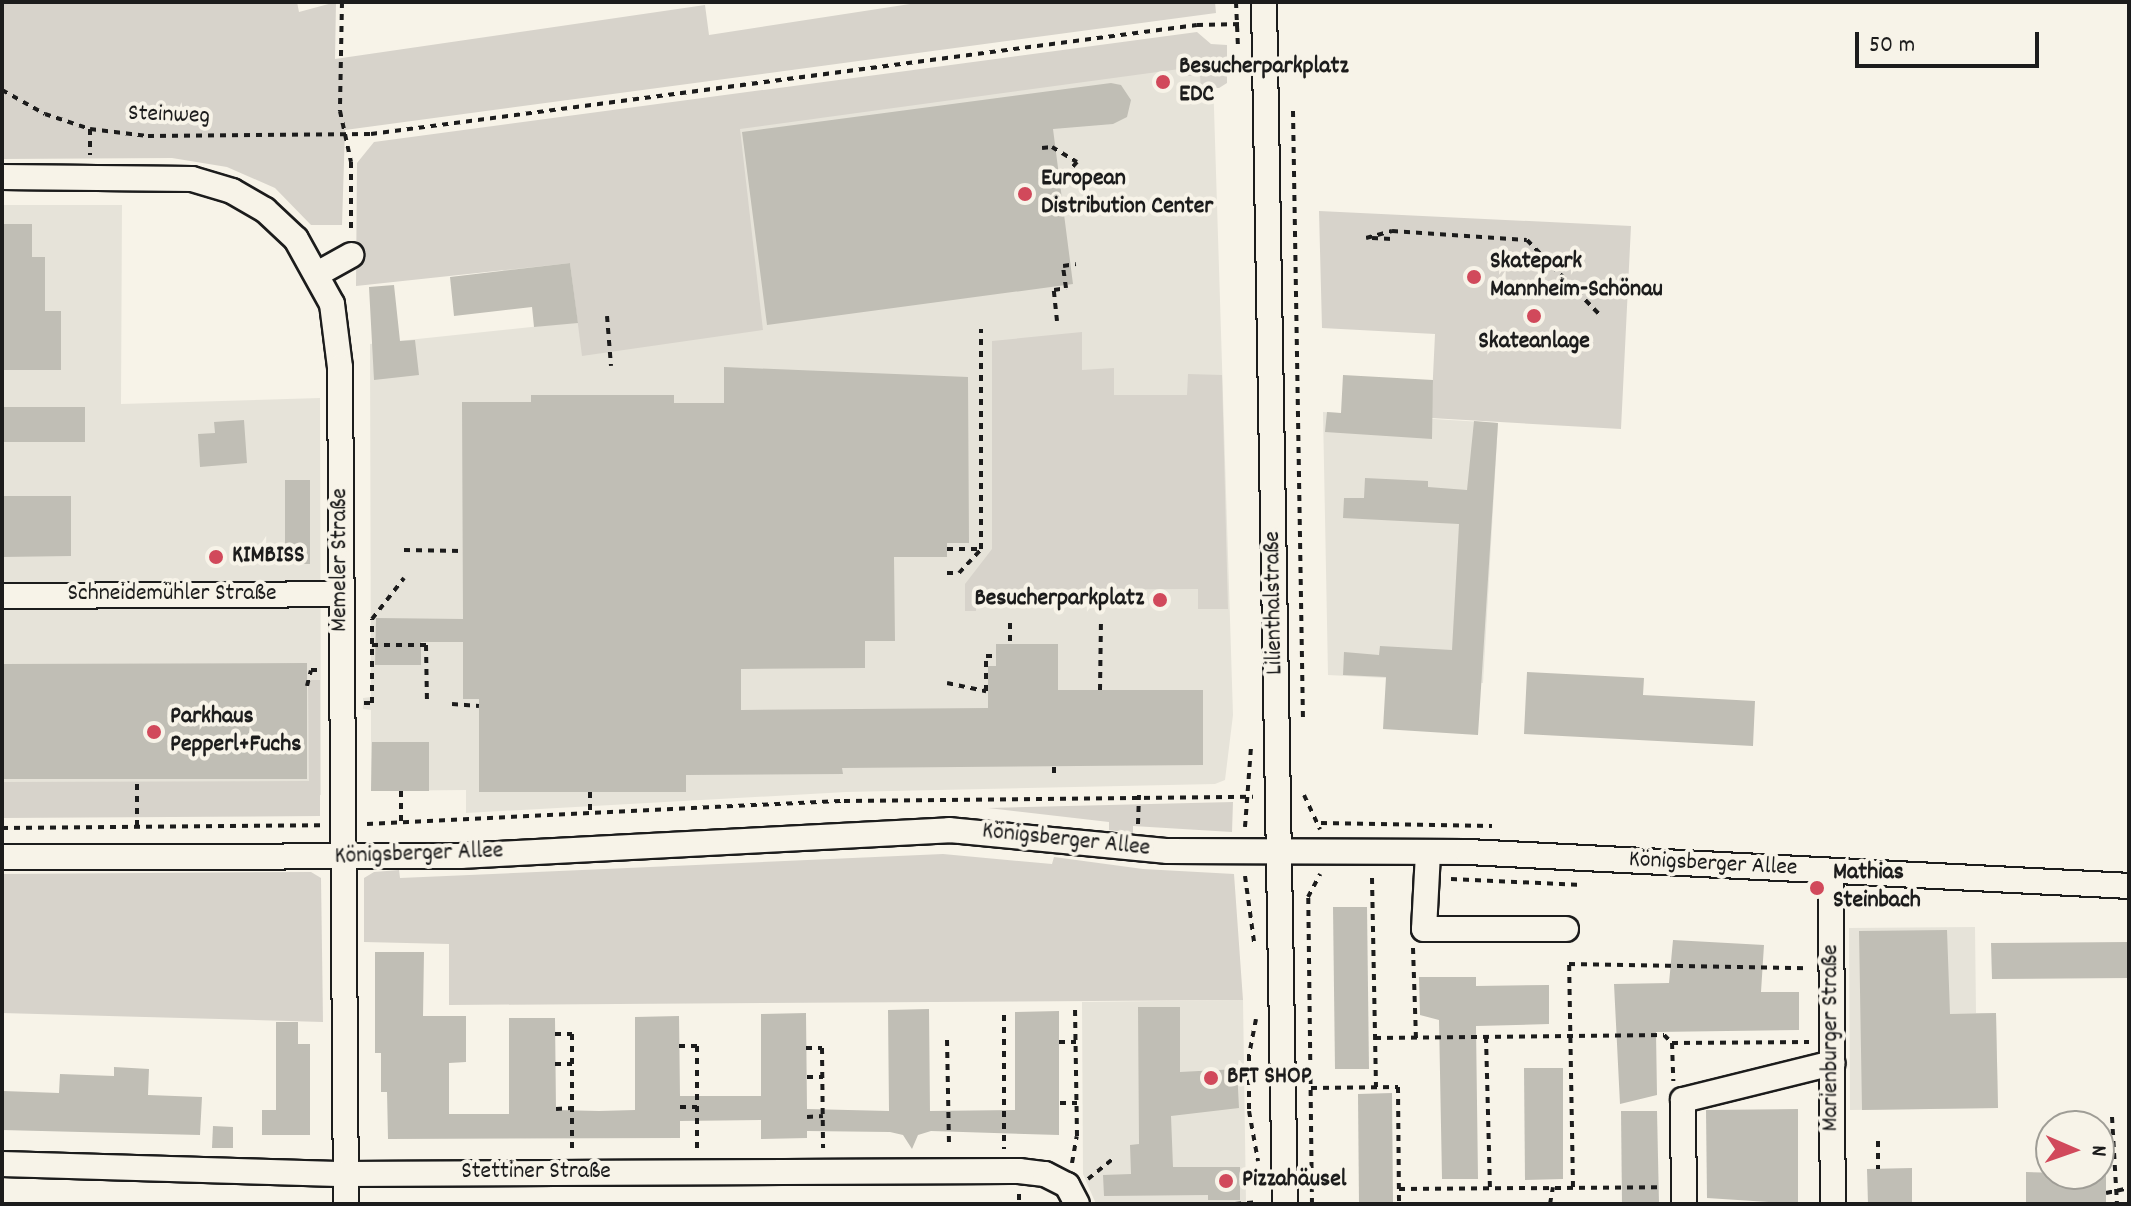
<!DOCTYPE html>
<html>
<head>
<meta charset="utf-8">
<style>
	body { margin:0 }
	#map { position:relative; width:2131px; height:1206px; overflow:hidden; background:#f7f3e8; font-family:Dekko,sans-serif }
	div>[style] { position:absolute }
	.built>* { inset:0; background:#e6e3d9 }
	.green>* { inset:0; background:#d7d3cb }
	.building>* { inset:0; background:#c0beb5 }
	.path>* { height:4px; margin-top:-2px; transform-origin:0; background:repeating-linear-gradient(90deg,#1c1c1c 0 6px,transparent 0 12px) }
	.roads { filter:drop-shadow(2px 0 #1c1c1c) drop-shadow(-2px 0 #1c1c1c) drop-shadow(0 2px #1c1c1c) drop-shadow(0 -2px #1c1c1c) }
	.minor>* { height:24px; margin:-12px; padding:0 12px; transform-origin:12px; border-radius:12px; background:#f7f3e8 }
	.dots>* { width:22px; height:22px; translate:-50% -50%; box-sizing:border-box; border:4px solid #f7f3e8; border-radius:50% }
	span { translate:-50% -50%; white-space:nowrap; text-align:center; line-height:1.15; -webkit-text-stroke:8px #f7f3e8; paint-order:stroke }
	.poi-label { font-size:24px; color:#1c1c1c; font-weight:700 }
	.left { translate:0 -50%; text-align:left }
	.right { translate:-100% -50%; text-align:right }
	.street-label { font-size:24px; color:#1c1c1c }
	.frame { position:absolute; inset:0; border:4px solid #1c1c1c; pointer-events:none }
	.north { position:absolute; left:2035px; top:1110px; width:80px; height:80px; box-sizing:border-box; background:#f7f3e8; border:2px solid #9f9d96; border-radius:50%; rotate:92deg; font-size:22px; font-weight:700; line-height:32px; text-align:center; color:#1c1c1c }
	.north::after { content:''; display:block; margin:auto; width:28px; height:36px; background:#d1495b; clip-path:polygon(50% 0,100% 100%,50% 72%,0 100%) }
	.scale { position:absolute; left:1855px; top:32px; width:184px; height:36px; box-sizing:border-box; border:4px solid #1c1c1c; border-top:0; padding-left:10px; font-size:24px; line-height:28px; white-space:nowrap; color:#1c1c1c; -webkit-text-stroke:6px #f7f3e8; paint-order:stroke }
</style>
</head>
<body>
<div id="map">
	<div class="built">
		<i style="clip-path:polygon(1212px 45px,1233px 715px,1225px 780px,1215px 784px,846px 792px,466px 813px,466px 790px,371px 791px,371px 710px,363px 709px,363px 698px,371px 697px,370px 344px,578px 322px,570px 263px,504px 271px,369px 194px)"></i>
		<i style="clip-path:polygon(2px 205px,122px 205px,121px 404px,320px 398px,321px 795px,2px 791px)"></i>
		<i style="clip-path:polygon(1323px 412px,1498px 423px,1483px 683px,1328px 675px)"></i>
		<i style="clip-path:polygon(1975px 927px,1976px 1013px,1996px 1013px,1998px 1108px,1850px 1110px,1849px 928px)"></i>
		<i style="clip-path:polygon(1243px 1000px,1246px 1204px,1096px 1204px,1083px 1174px,1082px 1002px)"></i>
	</div>
	<div class="green">
		<i style="clip-path:polygon(2px 2px,297px 2px,299px 12px,336px 2px,335px 59px,705px 5px,709px 35px,923px 2px,1215px 2px,1216px 13px,345px 130px,342px 225px,311px 225px,275px 188px,227px 167px,172px 158px,2px 159px)"></i>
		<i style="clip-path:polygon(1197px 32px,1211px 44px,1227px 45px,1227px 83px,1219px 88px,1201px 88px,1200px 76px,1188px 76px,1187px 68px,740px 129px,763px 330px,582px 356px,570px 263px,356px 286px,357px 163px,374px 142px)"></i>
		<i style="clip-path:polygon(1319px 211px,1631px 226px,1621px 429px,1431px 418px,1435px 334px,1322px 328px)"></i>
		<i style="clip-path:polygon(1082px 332px,1082px 370px,1114px 368px,1114px 395px,1187px 395px,1188px 374px,1222px 375px,1228px 609px,1198px 609px,1198px 589px,977px 590px,976px 611px,965px 611px,965px 584px,992px 549px,992px 341px)"></i>
		<i style="clip-path:polygon(308px 680px,320px 680px,320px 816px,2px 818px,2px 782px,309px 781px)"></i>
		<i style="clip-path:polygon(1233px 802px,1232px 832px,1133px 826px,1133px 833px,1109px 830px,1109px 822px,988px 808px)"></i>
		<i style="clip-path:polygon(943px 854px,1052px 864px,1054px 857px,1143px 869px,1234px 874px,1243px 1000px,449px 1005px,449px 944px,364px 942px,364px 878px,374px 872px,399px 870px,400px 878px)"></i>
		<i style="clip-path:polygon(311px 872px,321px 878px,323px 1022px,2px 1013px,2px 874px)"></i>
	</div>
	<div class="building">
		<i style="clip-path:polygon(1111px 83px,1121px 85px,1131px 100px,1127px 117px,1113px 124px,1053px 129px,1073px 284px,767px 325px,742px 132px)"></i>
		<i style="clip-path:polygon(2px 224px,32px 224px,32px 257px,45px 257px,45px 311px,61px 311px,61px 370px,2px 370px)"></i>
		<i style="clip-path:polygon(570px 263px,578px 323px,534px 327px,532px 307px,454px 316px,450px 277px)"></i>
		<i style="clip-path:polygon(394px 285px,400px 341px,415px 340px,419px 375px,374px 380px,369px 287px)"></i>
		<i style="clip-path:polygon(724px 367px,968px 377px,969px 543px,947px 543px,947px 557px,894px 557px,895px 641px,865px 641px,865px 668px,741px 669px,741px 710px,988px 708px,988px 666px,996px 666px,996px 644px,1058px 644px,1058px 690px,1203px 690px,1203px 765px,842px 768px,843px 774px,686px 775px,686px 792px,479px 792px,479px 699px,463px 699px,463px 642px,421px 642px,421px 665px,375px 665px,376px 618px,463px 619px,462px 402px,531px 402px,531px 395px,674px 395px,674px 403px,724px 403px)"></i>
		<i style="clip-path:polygon(1343px 375px,1433px 380px,1432px 439px,1325px 432px,1327px 412px,1341px 413px)"></i>
		<i style="clip-path:polygon(2px 407px,85px 407px,85px 442px,2px 442px)"></i>
		<i style="clip-path:polygon(244px 420px,247px 463px,200px 467px,198px 434px,215px 433px,214px 422px)"></i>
		<i style="clip-path:polygon(1474px 421px,1498px 423px,1478px 735px,1383px 729px,1386px 677px,1343px 675px,1344px 652px,1379px 655px,1380px 646px,1452px 650px,1459px 524px,1343px 518px,1344px 498px,1364px 498px,1365px 478px,1428px 481px,1428px 487px,1467px 490px)"></i>
		<i style="clip-path:polygon(285px 480px,310px 480px,310px 564px,285px 564px)"></i>
		<i style="clip-path:polygon(2px 496px,71px 496px,71px 556px,2px 557px)"></i>
		<i style="clip-path:polygon(307px 663px,307px 779px,2px 779px,2px 664px)"></i>
		<i style="clip-path:polygon(1527px 672px,1644px 678px,1643px 695px,1755px 701px,1753px 746px,1524px 734px)"></i>
		<i style="clip-path:polygon(372px 742px,429px 742px,429px 791px,371px 791px)"></i>
		<i style="clip-path:polygon(1333px 907px,1367px 907px,1369px 1069px,1335px 1069px)"></i>
		<i style="clip-path:polygon(1947px 930px,1950px 1014px,1996px 1013px,1998px 1108px,1862px 1110px,1859px 931px)"></i>
		<i style="clip-path:polygon(1673px 940px,1764px 945px,1761px 992px,1799px 992px,1799px 1030px,1656px 1032px,1657px 1095px,1620px 1104px,1614px 984px,1669px 983px)"></i>
		<i style="clip-path:polygon(2129px 942px,2129px 978px,1992px 979px,1991px 943px)"></i>
		<i style="clip-path:polygon(375px 952px,424px 952px,423px 1016px,466px 1016px,466px 1062px,449px 1063px,449px 1114px,509px 1114px,509px 1018px,555px 1018px,556px 1110px,599px 1111px,635px 1110px,635px 1017px,679px 1016px,680px 1096px,761px 1096px,761px 1014px,806px 1013px,807px 1109px,889px 1111px,888px 1010px,929px 1009px,930px 1111px,1015px 1110px,1015px 1012px,1059px 1011px,1059px 1135px,931px 1131px,918px 1135px,912px 1149px,903px 1135px,890px 1132px,807px 1131px,807px 1138px,761px 1139px,761px 1120px,680px 1121px,680px 1138px,388px 1139px,387px 1092px,381px 1092px,381px 1053px,375px 1053px)"></i>
		<i style="clip-path:polygon(1419px 977px,1476px 977px,1476px 986px,1549px 985px,1549px 1024px,1476px 1026px,1478px 1179px,1442px 1179px,1439px 1020px,1420px 1015px)"></i>
		<i style="clip-path:polygon(1138px 1007px,1180px 1007px,1180px 1072px,1237px 1069px,1239px 1108px,1171px 1116px,1173px 1167px,1240px 1167px,1240px 1200px,1208px 1200px,1208px 1195px,1104px 1196px,1103px 1175px,1131px 1174px,1130px 1145px,1139px 1144px)"></i>
		<i style="clip-path:polygon(276px 1022px,298px 1022px,298px 1044px,310px 1044px,310px 1135px,262px 1135px,262px 1110px,276px 1110px)"></i>
		<i style="clip-path:polygon(114px 1067px,149px 1069px,148px 1095px,202px 1097px,200px 1135px,2px 1130px,3px 1091px,59px 1093px,60px 1074px,114px 1076px)"></i>
		<i style="clip-path:polygon(1524px 1068px,1563px 1068px,1563px 1179px,1525px 1180px)"></i>
		<i style="clip-path:polygon(1392px 1093px,1393px 1204px,1359px 1204px,1358px 1094px)"></i>
		<i style="clip-path:polygon(1798px 1109px,1798px 1204px,1707px 1198px,1706px 1110px)"></i>
		<i style="clip-path:polygon(1621px 1111px,1657px 1111px,1659px 1204px,1622px 1204px)"></i>
		<i style="clip-path:polygon(213px 1126px,233px 1127px,233px 1148px,212px 1148px)"></i>
		<i style="clip-path:polygon(1912px 1168px,1912px 1204px,1868px 1204px,1867px 1169px)"></i>
		<i style="clip-path:polygon(2026px 1172px,2106px 1174px,2106px 1204px,2026px 1204px)"></i>
	</div>
	<div class="path">
		<i style="left:342px;top:2px;width:109px;rotate:91.1deg"></i>
		<i style="left:340px;top:111px;width:52px;rotate:77.8deg"></i>
		<i style="left:351px;top:162px;width:72px;rotate:90deg"></i>
		<i style="left:1236px;top:2px;width:46px;rotate:87.5deg"></i>
		<i style="left:2px;top:90px;width:49px;rotate:29.2deg"></i>
		<i style="left:45px;top:114px;width:47px;rotate:18.4deg"></i>
		<i style="left:90px;top:129px;width:58px;rotate:6.9deg"></i>
		<i style="left:148px;top:136px;width:223px;rotate:-0.5deg"></i>
		<i style="left:371px;top:134px;width:833px;rotate:-7.52deg"></i>
		<i style="left:1197px;top:25px;width:45px;rotate:-1.3deg"></i>
		<i style="left:1293px;top:111px;width:611px;rotate:89.06deg"></i>
		<i style="left:90px;top:129px;width:26px;rotate:90deg"></i>
		<i style="left:1042px;top:148px;width:10px;rotate:-6deg"></i>
		<i style="left:1052px;top:147px;width:29px;rotate:31deg"></i>
		<i style="left:1077px;top:162px;width:25px;rotate:132deg"></i>
		<i style="left:1366px;top:238px;width:27px;rotate:-15deg"></i>
		<i style="left:1392px;top:231px;width:135px;rotate:3.8deg"></i>
		<i style="left:1527px;top:240px;width:106px;rotate:45.8deg"></i>
		<i style="left:1372px;top:238px;width:20px;rotate:3deg"></i>
		<i style="left:607px;top:316px;width:50px;rotate:85.4deg"></i>
		<i style="left:1057px;top:321px;width:31px;rotate:-96deg"></i>
		<i style="left:1054px;top:290px;width:12px;rotate:-9deg"></i>
		<i style="left:1066px;top:288px;width:22px;rotate:-98deg"></i>
		<i style="left:1063px;top:266px;width:13px;rotate:-9deg"></i>
		<i style="left:947px;top:549px;width:34px"></i>
		<i style="left:404px;top:550px;width:58px;rotate:1deg"></i>
		<i style="left:947px;top:573px;width:12px"></i>
		<i style="left:959px;top:573px;width:33px;rotate:-47deg"></i>
		<i style="left:981px;top:549px;width:220px;rotate:-90deg"></i>
		<i style="left:1010px;top:623px;width:18px;rotate:90deg"></i>
		<i style="left:372px;top:644px;width:25px;rotate:-90deg"></i>
		<i style="left:372px;top:619px;width:52px;rotate:-52deg"></i>
		<i style="left:947px;top:683px;width:40px;rotate:12deg"></i>
		<i style="left:986px;top:691px;width:35px;rotate:-90deg"></i>
		<i style="left:986px;top:656px;width:12px"></i>
		<i style="left:307px;top:686px;width:16px;rotate:-76deg"></i>
		<i style="left:311px;top:670px;width:9px"></i>
		<i style="left:1100px;top:690px;width:68px;rotate:-89.2deg"></i>
		<i style="left:364px;top:703px;width:8px"></i>
		<i style="left:372px;top:703px;width:58px;rotate:-90deg"></i>
		<i style="left:372px;top:645px;width:54px"></i>
		<i style="left:426px;top:645px;width:58px;rotate:89deg"></i>
		<i style="left:452px;top:704px;width:27px;rotate:4deg"></i>
		<i style="left:1054px;top:773px;width:7px;rotate:-90deg"></i>
		<i style="left:401px;top:791px;width:33px;rotate:90deg"></i>
		<i style="left:590px;top:792px;width:23px;rotate:90deg"></i>
		<i style="left:1304px;top:795px;width:38px;rotate:65deg"></i>
		<i style="left:1321px;top:823px;width:171px;rotate:1deg"></i>
		<i style="left:367px;top:824px;width:478px;rotate:-2.8deg"></i>
		<i style="left:844px;top:801px;width:409px;rotate:-0.6deg"></i>
		<i style="left:1138px;top:824px;width:29px;rotate:-88deg"></i>
		<i style="left:137px;top:826px;width:47px;rotate:-90deg"></i>
		<i style="left:1245px;top:827px;width:79px;rotate:-85.7deg"></i>
		<i style="left:2px;top:828px;width:320px;rotate:-0.5deg"></i>
		<i style="left:1245px;top:876px;width:67px;rotate:82.2deg"></i>
		<i style="left:1372px;top:878px;width:209px;rotate:88.9deg"></i>
		<i style="left:1451px;top:879px;width:131px;rotate:2.6deg"></i>
		<i style="left:1413px;top:948px;width:90px;rotate:88.1deg"></i>
		<i style="left:1004px;top:1015px;width:134px;rotate:90deg"></i>
		<i style="left:1256px;top:1019px;width:37px;rotate:101deg"></i>
		<i style="left:1249px;top:1055px;width:56px;rotate:90deg"></i>
		<i style="left:1249px;top:1111px;width:51px;rotate:79.8deg"></i>
		<i style="left:555px;top:1034px;width:17px"></i>
		<i style="left:572px;top:1034px;width:117px;rotate:90deg"></i>
		<i style="left:1486px;top:1037px;width:151px;rotate:88.5deg"></i>
		<i style="left:1375px;top:1038px;width:289px;rotate:-0.6deg"></i>
		<i style="left:1664px;top:1035px;width:11px;rotate:45deg"></i>
		<i style="left:1672px;top:1043px;width:137px;rotate:-0.4deg"></i>
		<i style="left:947px;top:1040px;width:108px;rotate:88.9deg"></i>
		<i style="left:1059px;top:1042px;width:17px"></i>
		<i style="left:1672px;top:1043px;width:38px;rotate:88deg"></i>
		<i style="left:679px;top:1046px;width:18px"></i>
		<i style="left:697px;top:1046px;width:103px;rotate:90deg"></i>
		<i style="left:806px;top:1048px;width:16px"></i>
		<i style="left:822px;top:1048px;width:100px;rotate:89.4deg"></i>
		<i style="left:555px;top:1064px;width:17px"></i>
		<i style="left:807px;top:1077px;width:16px"></i>
		<i style="left:1311px;top:1088px;width:87px;rotate:-0.7deg"></i>
		<i style="left:1398px;top:1087px;width:117px;rotate:89.5deg"></i>
		<i style="left:1060px;top:1103px;width:17px"></i>
		<i style="left:680px;top:1107px;width:17px"></i>
		<i style="left:556px;top:1109px;width:16px;rotate:-4deg"></i>
		<i style="left:807px;top:1117px;width:16px;rotate:-4deg"></i>
		<i style="left:2112px;top:1117px;width:87px;rotate:86.7deg"></i>
		<i style="left:1878px;top:1141px;width:28px;rotate:90deg"></i>
		<i style="left:1072px;top:1163px;width:27px;rotate:-80deg"></i>
		<i style="left:1077px;top:1136px;width:127px;rotate:-90.9deg"></i>
		<i style="left:1088px;top:1179px;width:33px;rotate:-39deg"></i>
		<i style="left:1573px;top:1187px;width:223px;rotate:-91deg"></i>
		<i style="left:1569px;top:964px;width:239px;rotate:1deg"></i>
		<i style="left:1399px;top:1189px;width:262px;rotate:-0.4deg"></i>
		<i style="left:2106px;top:1193px;width:24px;rotate:-12deg"></i>
		<i style="left:1019px;top:1194px;width:10px;rotate:90deg"></i>
		<i style="left:1235px;top:1204px;width:24px;rotate:-5deg"></i>
		<i style="left:1312px;top:1204px;width:307px;rotate:-90.7deg"></i>
		<i style="left:1308px;top:897px;width:26px;rotate:-62deg"></i>
		<i style="left:1550px;top:1204px;width:17px;rotate:-80deg"></i>
	</div>
	<div class="roads">
		<div class="minor">
			<i style="left:1264px;top:2px;width:1202px;rotate:89deg"></i>
			<i style="left:2px;top:177px;width:190px;rotate:0.6deg"></i>
			<i style="left:192px;top:179px;width:42px;rotate:16.7deg"></i>
			<i style="left:232px;top:191px;width:38px;rotate:30deg"></i>
			<i style="left:265px;top:210px;width:42px;rotate:43.1deg"></i>
			<i style="left:296px;top:239px;width:74px;rotate:61deg"></i>
			<i style="left:332px;top:304px;width:64px;rotate:82.8deg"></i>
			<i style="left:340px;top:367px;width:837px;rotate:89.59deg"></i>
			<i style="left:319px;top:273px;width:37px;rotate:-29deg"></i>
			<i style="left:2px;top:596px;width:339px;rotate:-0.3deg"></i>
			<i style="left:1428px;top:853px;width:76px;rotate:93deg"></i>
			<i style="left:1424px;top:929px;width:142px"></i>
			<i style="left:2px;top:857px;width:458px;rotate:-0.1deg"></i>
			<i style="left:460px;top:856px;width:490px;rotate:-3deg"></i>
			<i style="left:949px;top:830px;width:220px;rotate:5.5deg"></i>
			<i style="left:1168px;top:851px;width:300px;rotate:0.2deg"></i>
			<i style="left:1468px;top:852px;width:662px;rotate:2.94deg"></i>
			<i style="left:1831px;top:872px;width:332px;rotate:89.7deg"></i>
			<i style="left:2px;top:1164px;width:344px;rotate:1.7deg"></i>
			<i style="left:346px;top:1174px;width:673px;rotate:-0.26deg"></i>
			<i style="left:1019px;top:1171px;width:26px;rotate:7deg"></i>
			<i style="left:1045px;top:1174px;width:25px;rotate:27deg"></i>
			<i style="left:1067px;top:1185px;width:21px;rotate:62deg"></i>
			<i style="left:1684px;top:1204px;width:104px;rotate:-90.6deg"></i>
			<i style="left:1683px;top:1100px;width:154px;rotate:-13.9deg"></i>
		</div>
	</div>
	<div class="dots">
		<i style="left:1163px;top:82px;background:#d1495b"></i>
		<i style="left:1025px;top:194px;background:#d1495b"></i>
		<i style="left:1474px;top:277px;background:#d1495b"></i>
		<i style="left:1534px;top:316px;background:#d1495b"></i>
		<i style="left:216px;top:557px;background:#d1495b"></i>
		<i style="left:1160px;top:600px;background:#d1495b"></i>
		<i style="left:154px;top:732px;background:#d1495b"></i>
		<i style="left:1817px;top:888px;background:#d1495b"></i>
		<i style="left:1211px;top:1078px;background:#d1495b"></i>
		<i style="left:1226px;top:1181px;background:#d1495b"></i>
	</div>
	<div class="poi-label">
		<span class="left" style="left:1179px;top:82px">Besucherparkplatz<br>EDC</span>
		<span class="left" style="left:1041px;top:194px">European<br>Distribution Center</span>
		<span class="left" style="left:1490px;top:277px">Skatepark<br>Mannheim-Schönau</span>
		<span style="left:1534px;top:343px">Skateanlage</span>
		<span class="left" style="left:232px;top:557px">KIMBISS</span>
		<span class="right" style="left:1144px;top:600px">Besucherparkplatz</span>
		<span class="left" style="left:170px;top:732px">Parkhaus<br>Pepperl+Fuchs</span>
		<span class="left" style="left:1833px;top:888px">Mathias<br>Steinbach</span>
		<span class="left" style="left:1227px;top:1078px">BFT SHOP</span>
		<span class="left" style="left:1242px;top:1181px">Pizzahäusel</span>
	</div>
	<div class="street-label">
		<span style="left:169px;top:116px;rotate:2deg">Steinweg</span>
		<span style="left:341px;top:560px;rotate:-90deg">Memeler Straße</span>
		<span style="left:172px;top:595px">Schneidemühler Straße</span>
		<span style="left:1275px;top:603px;rotate:-91deg">Lilienthalstraße</span>
		<span style="left:1066px;top:841px;rotate:6deg">Königsberger Allee</span>
		<span style="left:419px;top:855px;rotate:-2deg">Königsberger Allee</span>
		<span style="left:1713px;top:865px;rotate:3deg">Königsberger Allee</span>
		<span style="left:1832px;top:1038px;rotate:-90deg">Marienburger Straße</span>
		<span style="left:536px;top:1173px">Stettiner Straße</span>
	</div>
	<div class="frame"></div>
	<div class="north">N</div>
	<div class="scale">50 m</div>
</div>
</body>
</html>
